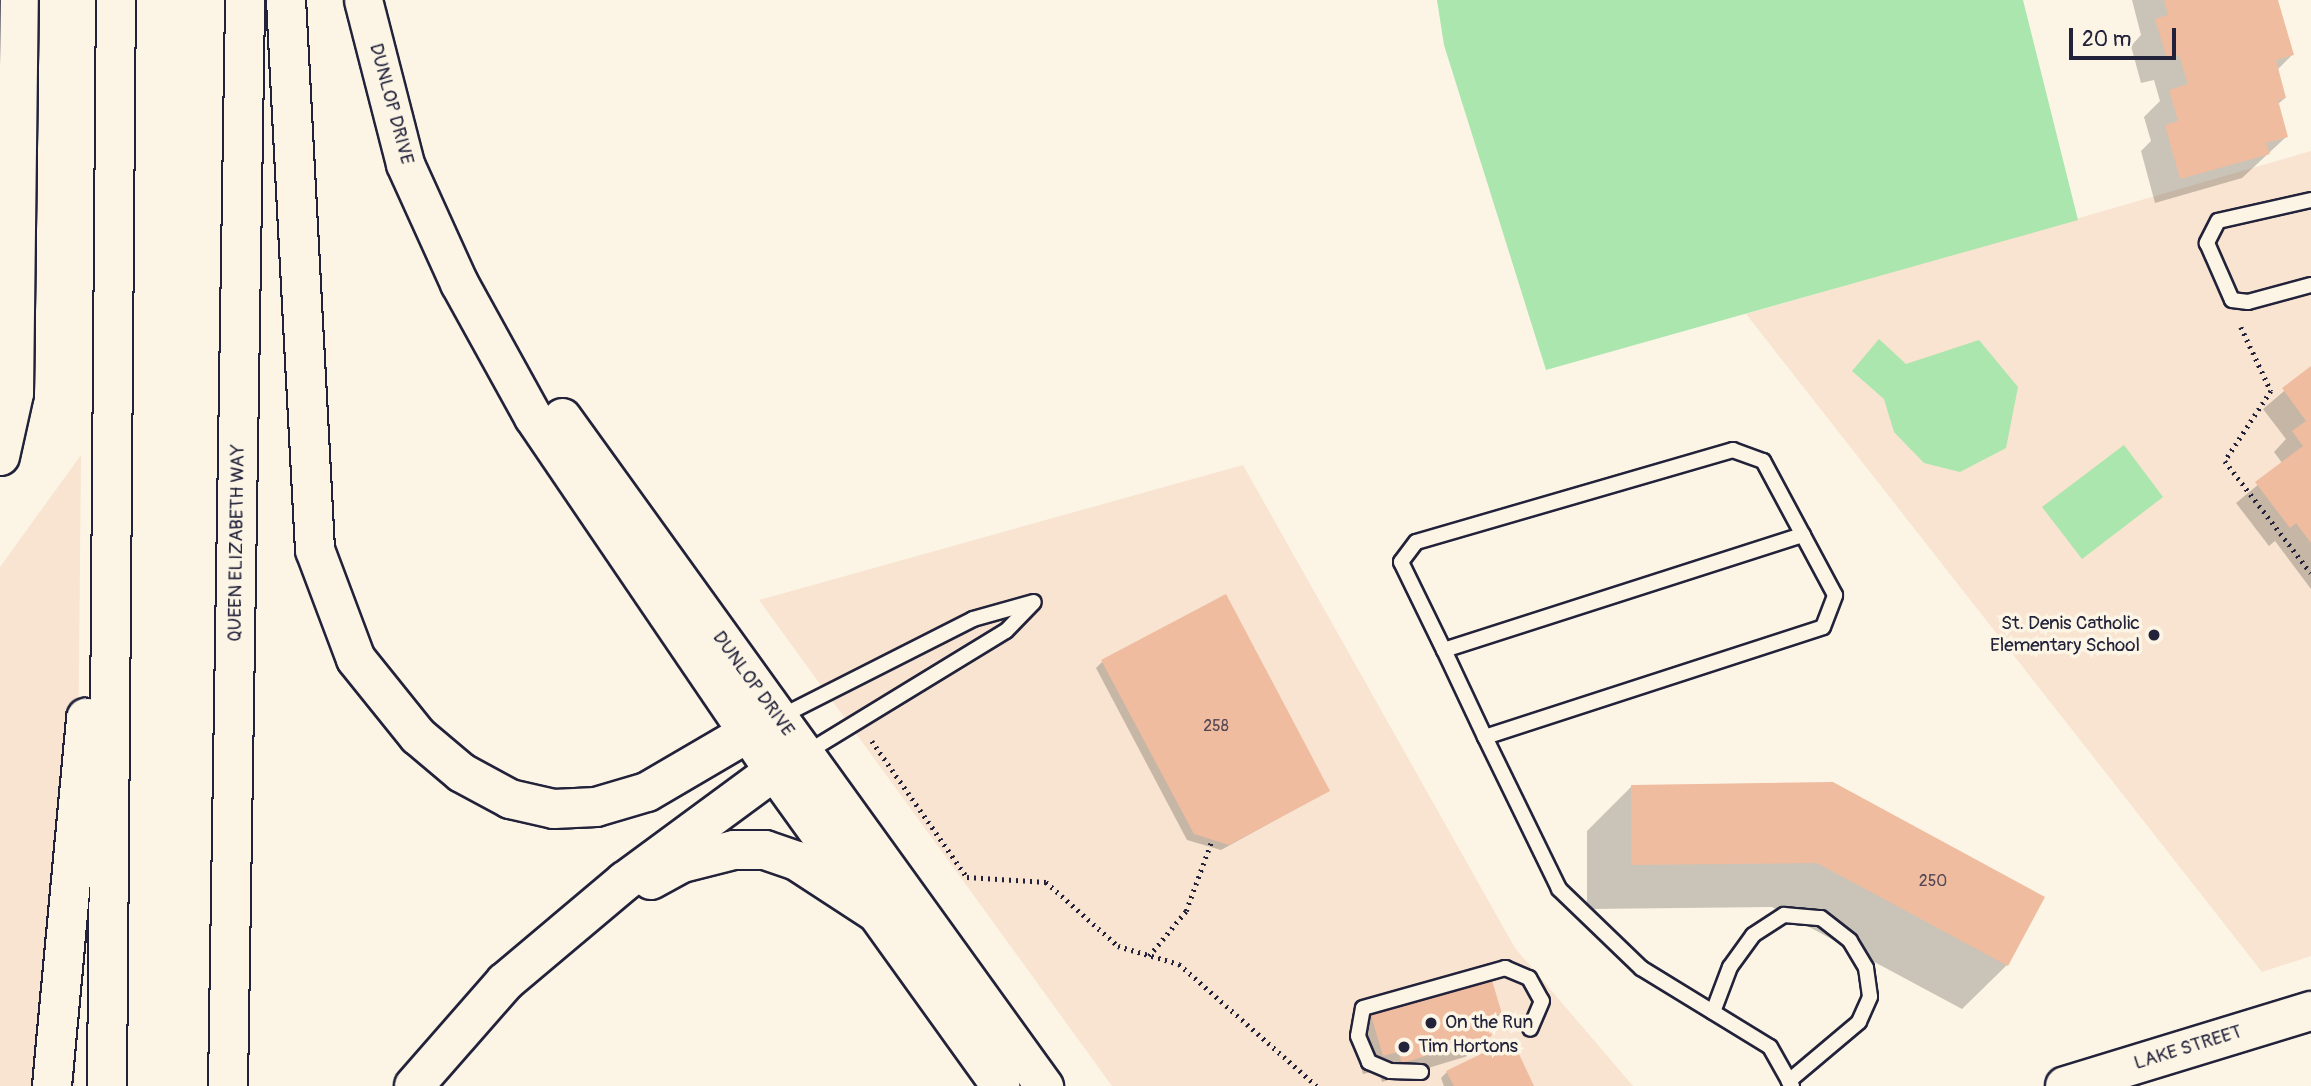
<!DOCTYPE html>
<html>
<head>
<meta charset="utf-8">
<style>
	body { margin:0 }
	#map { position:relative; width:2311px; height:1086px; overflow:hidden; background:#fcf5e5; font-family:Pangolin,sans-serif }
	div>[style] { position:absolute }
	.built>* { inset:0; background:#f8e4d0 }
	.green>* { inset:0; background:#aae6ad }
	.shadow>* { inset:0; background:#0003 }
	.building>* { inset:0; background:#efbca0 }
	.path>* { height:4.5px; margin-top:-2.25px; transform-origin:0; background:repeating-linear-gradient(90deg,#22223b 0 2px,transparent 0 7px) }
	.roads { filter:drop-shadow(2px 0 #22223b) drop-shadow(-2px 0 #22223b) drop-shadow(0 2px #22223b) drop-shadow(0 -2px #22223b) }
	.service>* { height:14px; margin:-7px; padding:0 7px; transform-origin:7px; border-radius:7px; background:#fcf5e5 }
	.tertiary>* { height:37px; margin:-18.5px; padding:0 18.5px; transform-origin:18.5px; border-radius:18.5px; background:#fcf5e5 }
	.secondary>* { height:38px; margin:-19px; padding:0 19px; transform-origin:19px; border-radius:19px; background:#fcf5e5 }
	.motorway>* { height:38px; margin:-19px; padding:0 19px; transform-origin:19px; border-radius:19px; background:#fcf5e5 }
	.dots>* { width:19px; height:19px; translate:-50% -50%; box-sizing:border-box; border:4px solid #fcf5e5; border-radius:50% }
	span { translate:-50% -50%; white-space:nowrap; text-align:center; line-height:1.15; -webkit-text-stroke:7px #fcf5e5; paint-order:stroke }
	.number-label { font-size:16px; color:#554854 }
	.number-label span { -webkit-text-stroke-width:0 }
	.street-label { font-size:19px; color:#22223b }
	.poi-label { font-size:19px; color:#22223b }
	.right { translate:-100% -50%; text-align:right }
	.left { translate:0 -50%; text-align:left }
	.scale { position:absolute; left:2069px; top:28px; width:107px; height:32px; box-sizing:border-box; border:4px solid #22223b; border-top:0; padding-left:9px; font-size:21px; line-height:24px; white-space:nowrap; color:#22223b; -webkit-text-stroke:5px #fcf5e5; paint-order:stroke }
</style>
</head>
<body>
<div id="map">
	<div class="built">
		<i style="clip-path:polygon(2311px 151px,2311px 956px,2262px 972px,1746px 314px)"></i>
		<i style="clip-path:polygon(81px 455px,75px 1086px,0 1086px,0 567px)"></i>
		<i style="clip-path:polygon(1243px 465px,1515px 948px,1633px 1086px,1112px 1086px,759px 600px)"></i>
	</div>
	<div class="green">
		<i style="clip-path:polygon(1437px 0,2023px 0,2078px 220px,1546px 370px,1444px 45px)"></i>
		<i style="clip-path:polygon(1879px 339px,1906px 364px,1979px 340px,2018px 387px,2006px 448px,1960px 472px,1924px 463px,1894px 432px,1884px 399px,1852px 371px)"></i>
		<i style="clip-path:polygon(2124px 445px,2163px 497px,2082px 559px,2042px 507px)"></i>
	</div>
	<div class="shadow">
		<i style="clip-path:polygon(2132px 0,2276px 0,2292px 55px,2277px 70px,2285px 98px,2277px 105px,2286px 137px,2242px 178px,2155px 203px,2141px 151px,2151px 141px,2144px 117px,2160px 101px,2154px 80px,2141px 83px,2131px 46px,2141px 35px)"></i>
		<i style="clip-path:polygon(2311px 368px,2311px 589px,2275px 541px,2269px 546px,2236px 503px,2283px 464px,2274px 452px,2286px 439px,2263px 409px)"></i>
		<i style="clip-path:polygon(1102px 662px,1328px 791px,1221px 850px,1187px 840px,1096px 668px)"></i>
		<i style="clip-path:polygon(1833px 784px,2007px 965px,1962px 1009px,1772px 907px,1587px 909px,1587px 831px,1632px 786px)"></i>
		<i style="clip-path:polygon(1371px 1014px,1500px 1014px,1488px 1026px,1490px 1036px,1471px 1055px,1382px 1082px,1379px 1070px,1363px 1074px,1351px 1034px)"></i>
		<i style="clip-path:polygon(1447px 1072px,1532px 1086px,1444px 1086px,1441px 1078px)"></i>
	</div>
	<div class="building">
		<i style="clip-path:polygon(2164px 0,2278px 0,2294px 55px,2276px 60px,2286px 98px,2278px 100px,2288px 137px,2266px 143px,2270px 154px,2180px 179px,2165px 125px,2178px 121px,2169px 90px,2188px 84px,2179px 55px,2167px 59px,2155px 19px,2168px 15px)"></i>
		<i style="clip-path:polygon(2311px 366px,2311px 543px,2296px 523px,2290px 528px,2255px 482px,2303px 446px,2292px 431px,2306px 421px,2282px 388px)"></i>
		<i style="clip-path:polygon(1226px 594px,1330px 791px,1229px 845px,1194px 834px,1101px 660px)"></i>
		<i style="clip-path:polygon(1833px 782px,2045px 897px,2008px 966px,1817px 863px,1631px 865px,1631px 785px)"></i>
		<i style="clip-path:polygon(1491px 977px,1502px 1014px,1487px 1018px,1492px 1036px,1402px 1063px,1398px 1052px,1383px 1056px,1370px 1012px)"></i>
		<i style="clip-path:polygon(1512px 1039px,1534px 1086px,1454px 1086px,1446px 1071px)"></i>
	</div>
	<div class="path">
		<i style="left:2241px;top:327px;width:71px;rotate:64.9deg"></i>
		<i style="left:2271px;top:391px;width:84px;rotate:123.3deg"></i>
		<i style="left:2225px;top:461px;width:141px;rotate:52.5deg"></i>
		<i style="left:872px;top:741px;width:166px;rotate:55.1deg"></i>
		<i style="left:967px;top:877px;width:79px;rotate:3.6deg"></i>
		<i style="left:1046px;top:882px;width:96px;rotate:41.6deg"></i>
		<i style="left:1118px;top:946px;width:64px;rotate:16.4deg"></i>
		<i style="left:1179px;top:964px;width:184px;rotate:41.5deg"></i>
		<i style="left:1149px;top:956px;width:58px;rotate:-50.6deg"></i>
		<i style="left:1186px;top:911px;width:76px;rotate:-69.9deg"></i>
	</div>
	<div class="roads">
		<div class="service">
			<i style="left:2311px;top:200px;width:95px;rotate:167.3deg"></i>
			<i style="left:2218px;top:221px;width:25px;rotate:117deg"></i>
			<i style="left:2207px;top:243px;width:62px;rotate:66.3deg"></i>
			<i style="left:2232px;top:300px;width:16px;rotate:7deg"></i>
			<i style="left:2248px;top:302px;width:65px;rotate:-15.1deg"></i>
			<i style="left:1444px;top:650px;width:377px;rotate:-17.8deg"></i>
			<i style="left:778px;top:718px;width:219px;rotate:-26.9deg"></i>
			<i style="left:973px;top:619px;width:63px;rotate:-15.6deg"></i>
			<i style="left:1485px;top:737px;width:355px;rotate:-18deg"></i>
			<i style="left:1823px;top:627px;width:34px;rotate:-69deg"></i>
			<i style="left:1835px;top:595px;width:152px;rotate:-118.2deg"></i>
			<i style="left:1763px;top:461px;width:32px;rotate:-160deg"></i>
			<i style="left:1733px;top:450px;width:330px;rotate:163.8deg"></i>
			<i style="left:1416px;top:542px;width:25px;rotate:127deg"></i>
			<i style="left:1401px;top:562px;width:98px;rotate:64deg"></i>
			<i style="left:1444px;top:650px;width:96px;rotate:64.8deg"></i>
			<i style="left:1485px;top:737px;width:169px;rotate:64deg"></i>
			<i style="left:1559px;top:889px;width:114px;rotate:43.9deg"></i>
			<i style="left:1641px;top:968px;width:151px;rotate:31.5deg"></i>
			<i style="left:1770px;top:1047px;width:45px;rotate:60.6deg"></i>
			<i style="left:806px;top:753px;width:234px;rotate:-31.4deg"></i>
			<i style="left:1006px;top:631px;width:39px;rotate:-46deg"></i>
			<i style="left:1713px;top:1012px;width:48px;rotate:-69.3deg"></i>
			<i style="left:1730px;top:967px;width:39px;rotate:-54deg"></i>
			<i style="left:1753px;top:935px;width:37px;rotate:-33deg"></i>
			<i style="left:1784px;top:915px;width:37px;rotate:5deg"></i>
			<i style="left:1821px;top:918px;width:37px;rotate:38deg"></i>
			<i style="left:1850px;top:941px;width:31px;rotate:59deg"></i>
			<i style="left:1866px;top:968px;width:29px;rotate:82deg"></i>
			<i style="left:1870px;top:997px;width:27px;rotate:114deg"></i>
			<i style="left:1859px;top:1022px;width:92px;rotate:139.9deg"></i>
			<i style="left:1421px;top:1072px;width:31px;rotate:-178deg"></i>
			<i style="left:1390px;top:1071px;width:23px;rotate:-157deg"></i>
			<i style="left:1369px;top:1062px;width:28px;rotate:-113deg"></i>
			<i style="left:1358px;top:1036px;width:28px;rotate:-80deg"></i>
			<i style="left:1363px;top:1008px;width:148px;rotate:-15.7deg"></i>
			<i style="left:1505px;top:968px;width:26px;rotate:23deg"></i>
			<i style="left:1529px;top:978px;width:26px;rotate:61deg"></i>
			<i style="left:1542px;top:1001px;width:30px;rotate:113deg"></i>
		</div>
		<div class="tertiary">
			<i style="left:363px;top:0;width:169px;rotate:75.6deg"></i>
			<i style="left:405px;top:164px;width:131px;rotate:65.6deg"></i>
			<i style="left:459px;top:283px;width:153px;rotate:61.1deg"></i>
			<i style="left:533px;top:417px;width:428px;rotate:55.8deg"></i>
			<i style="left:774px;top:771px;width:388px;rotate:54.3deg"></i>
			<i style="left:562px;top:417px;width:825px;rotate:54.23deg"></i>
			<i style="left:0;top:456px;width:65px;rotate:-77.5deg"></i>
			<i style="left:14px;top:393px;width:393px;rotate:-89.3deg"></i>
		</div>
		<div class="secondary">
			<i style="left:2065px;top:1086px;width:257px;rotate:-17deg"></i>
		</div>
		<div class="motorway">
			<i style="left:286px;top:0;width:551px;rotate:86.98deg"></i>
			<i style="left:315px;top:550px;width:116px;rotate:69.4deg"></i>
			<i style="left:356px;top:659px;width:99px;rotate:51.2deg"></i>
			<i style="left:418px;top:736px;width:57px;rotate:40.1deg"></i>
			<i style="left:462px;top:773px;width:55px;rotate:28.4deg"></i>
			<i style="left:510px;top:799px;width:45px;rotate:12.8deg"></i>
			<i style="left:554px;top:809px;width:42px;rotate:-2.7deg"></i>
			<i style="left:596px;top:807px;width:53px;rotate:-16.4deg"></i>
			<i style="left:647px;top:792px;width:117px;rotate:-30.3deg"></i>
			<i style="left:651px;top:880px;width:35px;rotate:-29deg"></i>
			<i style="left:682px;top:863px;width:54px;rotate:-14deg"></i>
			<i style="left:734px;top:850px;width:31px"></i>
			<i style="left:765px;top:850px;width:34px;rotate:19deg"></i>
			<i style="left:797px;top:861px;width:93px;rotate:33.2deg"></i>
			<i style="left:52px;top:1086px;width:370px;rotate:-84.7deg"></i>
			<i style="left:107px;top:1086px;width:1086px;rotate:-89.53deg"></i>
			<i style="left:228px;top:1086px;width:1086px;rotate:-89.1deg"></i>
			<i style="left:414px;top:1086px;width:138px;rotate:-48.8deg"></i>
			<i style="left:505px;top:982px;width:157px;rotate:-40.1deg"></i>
			<i style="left:625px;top:881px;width:185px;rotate:-36.4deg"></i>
		</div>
	</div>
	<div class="dots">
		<i style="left:2154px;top:635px;background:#22223b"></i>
		<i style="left:1431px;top:1023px;background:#22223b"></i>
		<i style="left:1404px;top:1047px;background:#22223b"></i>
	</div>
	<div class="number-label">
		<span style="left:1216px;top:726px">258</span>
		<span style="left:1933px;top:881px">250</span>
	</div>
	<div class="street-label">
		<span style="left:391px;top:104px;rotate:75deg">DUNLOP DRIVE</span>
		<span style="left:237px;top:543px;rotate:-89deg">QUEEN ELIZABETH WAY</span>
		<span style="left:753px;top:684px;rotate:54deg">DUNLOP DRIVE</span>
		<span style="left:2188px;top:1048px;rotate:-17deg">LAKE STREET</span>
	</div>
	<div class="poi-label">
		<span class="right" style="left:2140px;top:635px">St. Denis Catholic<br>Elementary School</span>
		<span class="left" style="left:1445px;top:1023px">On the Run</span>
		<span class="left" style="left:1418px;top:1047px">Tim Hortons</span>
	</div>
	<div class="scale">20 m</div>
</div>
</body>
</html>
